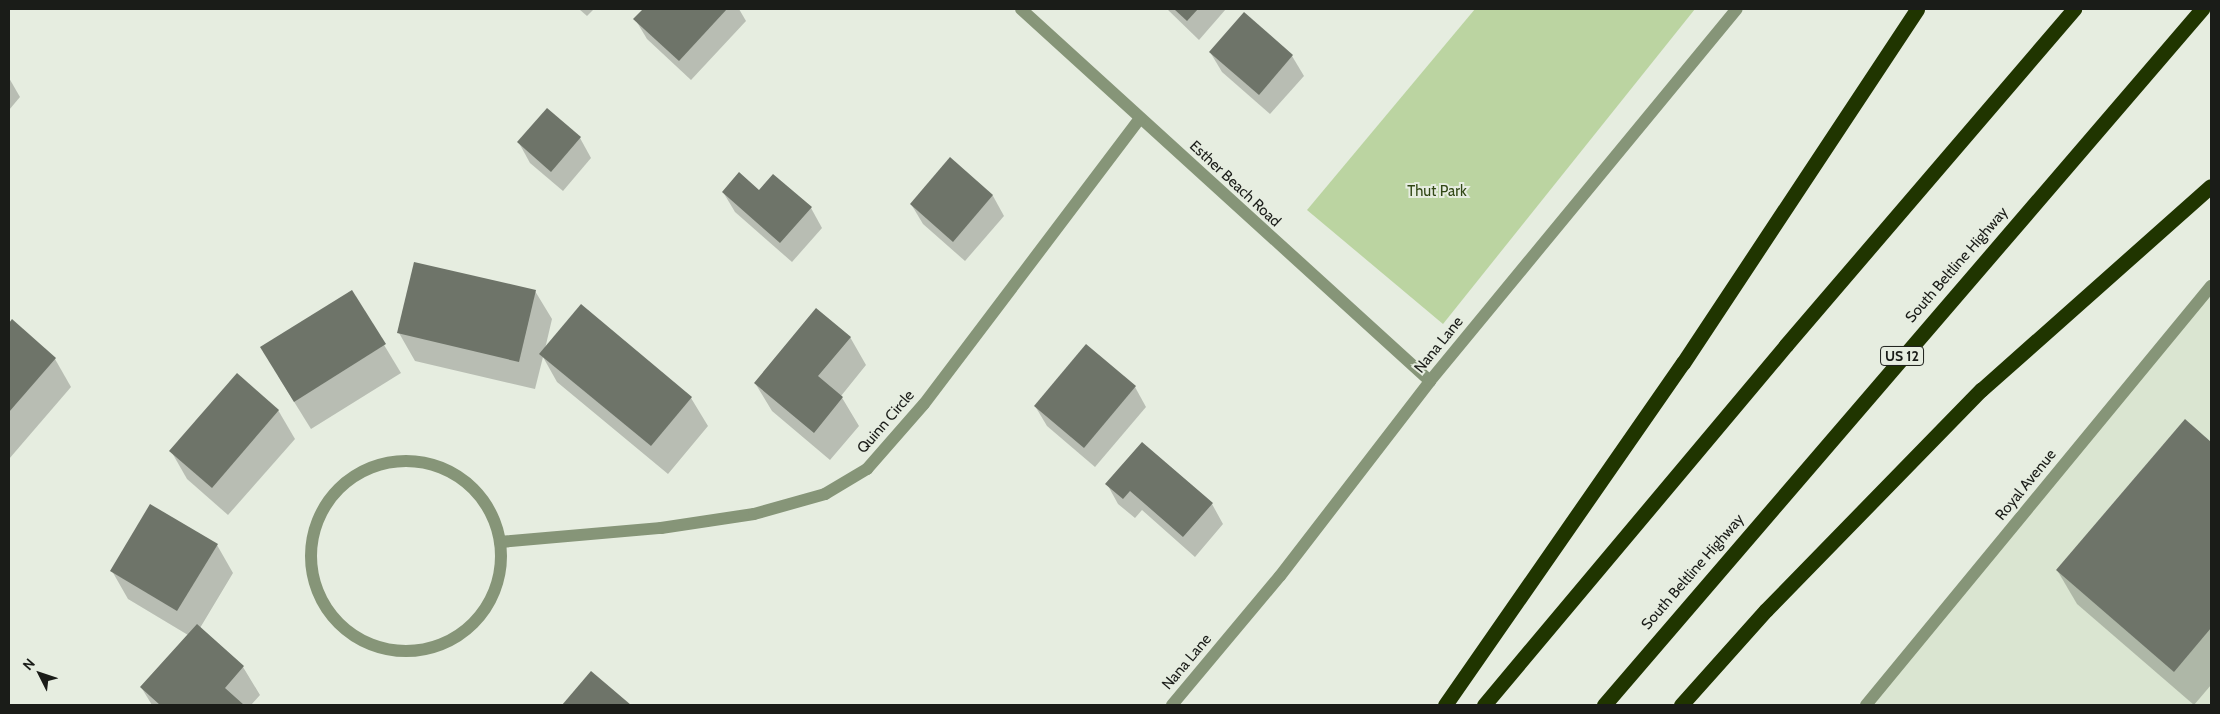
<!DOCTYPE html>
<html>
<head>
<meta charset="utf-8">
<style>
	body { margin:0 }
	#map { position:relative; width:2220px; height:714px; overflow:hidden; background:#e6ede0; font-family:Cabin,sans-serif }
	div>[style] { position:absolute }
	.built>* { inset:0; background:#dae5d1 }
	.green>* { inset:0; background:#bbd4a1 }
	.shadow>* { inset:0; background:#0003 }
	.building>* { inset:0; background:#6e7469 }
	.street>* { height:12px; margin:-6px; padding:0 6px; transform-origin:6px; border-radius:6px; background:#869578 }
	.street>.ring { margin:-6px; padding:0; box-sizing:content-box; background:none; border:12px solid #869578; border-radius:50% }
	.highway>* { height:15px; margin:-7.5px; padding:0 7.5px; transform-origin:7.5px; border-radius:7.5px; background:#203500 }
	span { translate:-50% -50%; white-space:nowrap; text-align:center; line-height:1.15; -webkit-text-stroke:4px #e6ede0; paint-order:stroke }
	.shield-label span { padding:1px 4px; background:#e6ede0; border:1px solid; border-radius:4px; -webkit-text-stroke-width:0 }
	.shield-label { font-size:14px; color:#1a1c18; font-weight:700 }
	.street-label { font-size:15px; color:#1a1c18 }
	.park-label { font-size:15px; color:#324816 }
	.frame { position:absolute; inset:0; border:10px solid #1a1c18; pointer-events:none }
	.north { position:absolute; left:15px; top:649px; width:50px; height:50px; -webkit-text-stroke:4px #e6ede0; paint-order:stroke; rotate:311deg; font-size:14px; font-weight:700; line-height:20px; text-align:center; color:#1a1c18 }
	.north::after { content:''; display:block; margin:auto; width:18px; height:22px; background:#1a1c18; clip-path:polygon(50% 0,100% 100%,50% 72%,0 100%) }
</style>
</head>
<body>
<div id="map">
	<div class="built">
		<i style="clip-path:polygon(2211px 286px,2211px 705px,1866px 705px)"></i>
	</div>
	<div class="green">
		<i style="clip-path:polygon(1475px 9px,1695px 9px,1443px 324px,1307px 210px)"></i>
	</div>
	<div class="shadow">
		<i style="clip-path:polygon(579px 9px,594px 9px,587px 16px)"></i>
		<i style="clip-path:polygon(645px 9px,739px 9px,746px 21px,691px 80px,647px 39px,635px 19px)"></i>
		<i style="clip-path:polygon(1167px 9px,1226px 9px,1199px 40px)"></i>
		<i style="clip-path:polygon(1244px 14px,1292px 56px,1304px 76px,1270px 114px,1222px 72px,1210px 52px)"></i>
		<i style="clip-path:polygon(9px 78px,20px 97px,9px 110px)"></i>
		<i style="clip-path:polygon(580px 138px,591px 158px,563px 191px,530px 163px,519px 143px)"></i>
		<i style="clip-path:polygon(950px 159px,993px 196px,1004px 216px,965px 261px,923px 224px,911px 204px)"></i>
		<i style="clip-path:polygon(723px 192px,759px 192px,811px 208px,822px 228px,792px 262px,735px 212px)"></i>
		<i style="clip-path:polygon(535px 291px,552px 319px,545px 349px,581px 306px,691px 398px,708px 426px,668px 474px,557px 382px,543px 357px,535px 389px,415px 361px,399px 333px)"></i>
		<i style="clip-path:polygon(352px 292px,401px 373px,311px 429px,278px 376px)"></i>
		<i style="clip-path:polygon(12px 321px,55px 359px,71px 387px,9px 459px,9px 325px)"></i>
		<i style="clip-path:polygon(850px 337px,866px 365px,841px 396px,859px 426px,830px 460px,772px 411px,755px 383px)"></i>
		<i style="clip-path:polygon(1135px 387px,1146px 407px,1095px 467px,1047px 426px,1035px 406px)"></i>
		<i style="clip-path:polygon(278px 410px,295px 439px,228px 515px,187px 479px,171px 451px)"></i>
		<i style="clip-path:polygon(2185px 421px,2211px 443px,2211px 685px,2194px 705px,2077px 604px,2057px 570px)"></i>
		<i style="clip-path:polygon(1107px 484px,1212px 504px,1223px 524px,1195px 557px,1142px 510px,1135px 518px,1118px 504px)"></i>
		<i style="clip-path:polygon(217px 545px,233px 573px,200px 628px,243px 667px,260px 695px,251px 705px,152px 705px,141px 687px,188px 635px,128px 599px,112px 571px)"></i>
		<i style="clip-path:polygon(591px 673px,629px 705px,563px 705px)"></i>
	</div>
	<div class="building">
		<i style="clip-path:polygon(643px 9px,727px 9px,679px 61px,633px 19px)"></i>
		<i style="clip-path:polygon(1174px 9px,1198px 9px,1187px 21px)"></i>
		<i style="clip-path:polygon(1244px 12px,1293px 55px,1259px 95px,1209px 52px)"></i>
		<i style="clip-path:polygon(547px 108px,581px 137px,551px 172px,517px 142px)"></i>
		<i style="clip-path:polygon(950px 157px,993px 195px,953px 242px,910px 204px)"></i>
		<i style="clip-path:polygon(739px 172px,759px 190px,773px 174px,812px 207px,780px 243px,722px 192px)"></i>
		<i style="clip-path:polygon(414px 262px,536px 290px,519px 362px,397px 333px)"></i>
		<i style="clip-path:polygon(352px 290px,386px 344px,294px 402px,260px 347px)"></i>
		<i style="clip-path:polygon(581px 304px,692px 397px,651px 446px,539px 354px)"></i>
		<i style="clip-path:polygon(816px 308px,851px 337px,818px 376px,843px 397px,814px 433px,754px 383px)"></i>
		<i style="clip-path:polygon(12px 319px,56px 358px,9px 412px,9px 323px)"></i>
		<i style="clip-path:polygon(1086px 344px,1136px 386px,1084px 448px,1034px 406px)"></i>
		<i style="clip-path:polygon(237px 373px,279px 410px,212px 488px,169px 451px)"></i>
		<i style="clip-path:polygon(2185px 419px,2211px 442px,2211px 628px,2174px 672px,2056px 570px)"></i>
		<i style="clip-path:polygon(1142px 442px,1213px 503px,1183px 537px,1130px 491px,1123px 499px,1105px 484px)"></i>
		<i style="clip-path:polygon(150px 504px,218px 544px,177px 611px,110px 571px)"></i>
		<i style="clip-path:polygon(197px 624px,244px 666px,225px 688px,244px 705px,160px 705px,140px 687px)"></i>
		<i style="clip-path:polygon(591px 671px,631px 705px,562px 705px)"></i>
	</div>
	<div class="street">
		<i style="left:1021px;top:9px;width:553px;rotate:42.29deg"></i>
		<i class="ring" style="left:311px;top:461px;width:178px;height:178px"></i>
		<i style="left:500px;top:542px;width:162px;rotate:-5deg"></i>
		<i style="left:661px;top:528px;width:94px;rotate:-8.6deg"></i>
		<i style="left:754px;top:514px;width:74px;rotate:-15.7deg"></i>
		<i style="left:825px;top:494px;width:49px;rotate:-30.8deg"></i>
		<i style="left:867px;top:469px;width:86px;rotate:-48.8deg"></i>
		<i style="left:924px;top:404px;width:358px;rotate:-52.9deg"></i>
		<i style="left:1172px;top:705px;width:168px;rotate:-50.1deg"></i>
		<i style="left:1280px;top:576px;width:246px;rotate:-52.4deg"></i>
		<i style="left:1430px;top:381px;width:482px;rotate:-50.5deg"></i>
		<i style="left:1866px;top:705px;width:543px;rotate:-50.53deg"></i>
	</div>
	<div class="highway">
		<i style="left:1445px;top:705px;width:417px;rotate:-55.2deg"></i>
		<i style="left:1683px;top:363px;width:424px;rotate:-56.5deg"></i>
		<i style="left:1484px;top:705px;width:470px;rotate:-50deg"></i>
		<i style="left:1786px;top:345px;width:443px;rotate:-49.4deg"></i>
		<i style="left:1604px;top:705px;width:918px;rotate:-49.33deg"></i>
		<i style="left:1681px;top:705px;width:127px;rotate:-48.2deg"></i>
		<i style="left:1766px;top:610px;width:308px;rotate:-45.7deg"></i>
		<i style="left:1981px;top:390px;width:307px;rotate:-41.6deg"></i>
	</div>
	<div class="shield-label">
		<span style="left:1902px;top:356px">US 12</span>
	</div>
	<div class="street-label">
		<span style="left:1235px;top:184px;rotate:43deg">Esther Beach Road</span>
		<span style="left:1957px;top:265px;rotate:-49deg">South Beltline Highway</span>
		<span style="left:1439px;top:345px;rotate:-51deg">Nana Lane</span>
		<span style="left:886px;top:422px;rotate:-49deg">Quinn Circle</span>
		<span style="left:2026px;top:485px;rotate:-51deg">Royal Avenue</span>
		<span style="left:1693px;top:572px;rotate:-49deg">South Beltline Highway</span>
		<span style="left:1187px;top:662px;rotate:-50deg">Nana Lane</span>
	</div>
	<div class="park-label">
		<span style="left:1437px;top:192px">Thut Park</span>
	</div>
	<div class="frame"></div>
	<div class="north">N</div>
</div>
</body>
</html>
